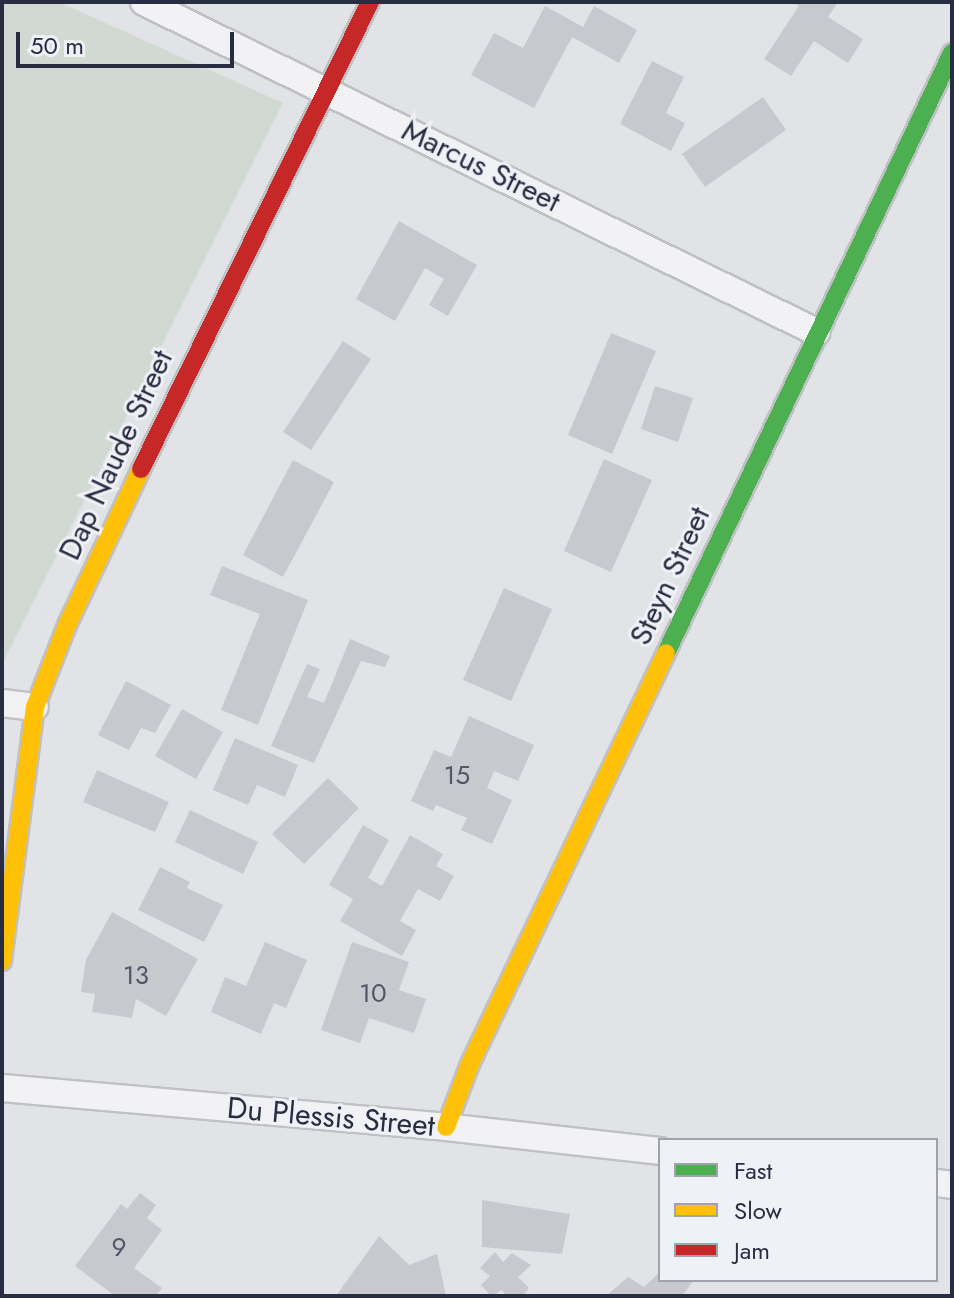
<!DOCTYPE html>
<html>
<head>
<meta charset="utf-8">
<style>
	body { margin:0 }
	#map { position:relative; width:954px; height:1298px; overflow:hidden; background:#e2e3e7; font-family:Jost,sans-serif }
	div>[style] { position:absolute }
	.green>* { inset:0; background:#d1dad2 }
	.building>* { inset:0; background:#c8c9ce }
	.roads { filter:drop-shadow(2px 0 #c0c1c5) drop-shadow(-2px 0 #c0c1c5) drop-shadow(0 2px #c0c1c5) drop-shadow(0 -2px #c0c1c5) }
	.street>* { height:26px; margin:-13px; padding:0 13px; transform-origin:13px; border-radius:13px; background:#f2f2f4 }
	.fast>* { height:18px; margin:-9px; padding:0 9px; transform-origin:9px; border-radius:9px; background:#4caf50 }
	.slow>* { height:18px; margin:-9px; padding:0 9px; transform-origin:9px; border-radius:9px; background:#ffc107 }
	.jam>* { height:18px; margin:-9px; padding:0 9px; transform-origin:9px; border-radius:9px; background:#c62828 }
	span { translate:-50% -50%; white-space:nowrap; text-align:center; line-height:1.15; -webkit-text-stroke:6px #f0f1f7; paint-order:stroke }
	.number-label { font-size:26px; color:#525666 }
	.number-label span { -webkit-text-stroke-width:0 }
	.street-label { font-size:30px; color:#292d41 }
	.frame { position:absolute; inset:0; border:4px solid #292d41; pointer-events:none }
	.legend { position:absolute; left:658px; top:1138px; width:280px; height:144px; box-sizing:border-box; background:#f0f1f7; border:2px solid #a0a3ae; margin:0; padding:10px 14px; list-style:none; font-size:24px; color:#292d41 }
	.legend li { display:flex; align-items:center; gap:16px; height:40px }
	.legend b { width:40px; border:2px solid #a0a3ae }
	.scale { position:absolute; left:16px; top:32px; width:218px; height:36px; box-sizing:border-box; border:4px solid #292d41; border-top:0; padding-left:10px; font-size:24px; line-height:28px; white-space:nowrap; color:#292d41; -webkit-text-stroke:6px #f0f1f7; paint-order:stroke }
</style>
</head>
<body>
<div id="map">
	<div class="green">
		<i style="clip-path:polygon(2px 2px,59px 2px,283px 103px,2px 665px)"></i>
	</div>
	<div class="building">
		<i style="clip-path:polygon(793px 2px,838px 2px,828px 17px,863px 39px,848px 63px,814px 41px,791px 76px,764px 59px,799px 6px)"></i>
		<i style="clip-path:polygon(545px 6px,583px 27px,594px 6px,637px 30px,619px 63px,572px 37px,534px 108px,471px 75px,494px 33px,523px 48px)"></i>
		<i style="clip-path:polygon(652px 61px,684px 77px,666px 113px,685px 123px,671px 151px,620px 124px)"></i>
		<i style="clip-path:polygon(763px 97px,786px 130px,705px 187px,682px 154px)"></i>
		<i style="clip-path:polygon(399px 221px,477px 265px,448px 316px,429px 305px,444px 279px,425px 268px,395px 321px,356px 299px)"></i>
		<i style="clip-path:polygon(611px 333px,656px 351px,612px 454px,568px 435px)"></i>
		<i style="clip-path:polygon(343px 341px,371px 359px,311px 450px,283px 432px)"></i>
		<i style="clip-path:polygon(655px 386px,693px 398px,678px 442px,641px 429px)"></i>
		<i style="clip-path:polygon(604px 459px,652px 480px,611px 572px,564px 551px)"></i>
		<i style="clip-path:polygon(293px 460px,334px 482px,283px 577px,243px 555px)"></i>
		<i style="clip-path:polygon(222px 566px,308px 600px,258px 725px,221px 710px,260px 614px,210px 595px)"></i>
		<i style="clip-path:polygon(504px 588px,552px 609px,511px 701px,463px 680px)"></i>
		<i style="clip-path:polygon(350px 639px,390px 656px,385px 667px,361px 661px,314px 763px,271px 746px,307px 664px,320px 669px,307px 697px,324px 703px)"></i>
		<i style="clip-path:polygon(126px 681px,171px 705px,155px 733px,141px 728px,129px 750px,98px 735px)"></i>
		<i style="clip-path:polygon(182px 709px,223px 732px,196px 779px,155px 756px)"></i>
		<i style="clip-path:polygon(469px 716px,534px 745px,518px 781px,494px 771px,487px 788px,512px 800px,492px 844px,461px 830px,467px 818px,436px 805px,433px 811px,411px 801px,434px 750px,451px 757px)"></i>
		<i style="clip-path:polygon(235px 738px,298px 765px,285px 797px,257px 785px,248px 805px,213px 790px)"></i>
		<i style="clip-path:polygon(97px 770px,169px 802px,155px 832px,83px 802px)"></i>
		<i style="clip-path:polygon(328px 778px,359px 808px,304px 864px,272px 834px)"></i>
		<i style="clip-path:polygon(190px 810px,258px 842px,243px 874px,175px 842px)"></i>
		<i style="clip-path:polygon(363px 825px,389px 840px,368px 878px,382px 886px,410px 835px,443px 854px,436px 866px,454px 876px,440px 901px,418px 889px,400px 921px,416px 930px,402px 956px,340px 921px,353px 899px,329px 885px)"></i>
		<i style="clip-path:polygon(160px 867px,190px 882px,187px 888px,223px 905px,204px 942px,138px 910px)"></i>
		<i style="clip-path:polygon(112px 912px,198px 959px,166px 1016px,136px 999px,132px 1018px,92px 1012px,95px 994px,81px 992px,86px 960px)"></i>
		<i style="clip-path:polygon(265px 942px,307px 960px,286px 1008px,274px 1003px,261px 1034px,211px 1012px,225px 977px,246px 986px)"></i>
		<i style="clip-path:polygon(352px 942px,409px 962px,399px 990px,426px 999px,414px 1033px,369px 1018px,360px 1043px,321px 1030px)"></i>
		<i style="clip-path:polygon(140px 1193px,156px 1205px,147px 1218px,162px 1230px,134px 1268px,162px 1288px,156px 1296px,115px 1296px,75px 1266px,121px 1204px,127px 1209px)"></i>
		<i style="clip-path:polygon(482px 1200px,570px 1214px,562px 1254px,482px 1247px)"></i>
		<i style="clip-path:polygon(379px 1236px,409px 1265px,437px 1254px,446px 1296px,336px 1296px)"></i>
		<i style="clip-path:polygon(495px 1252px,503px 1262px,512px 1253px,531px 1265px,518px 1277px,529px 1288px,523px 1296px,506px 1296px,502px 1290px,491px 1296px,481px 1285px,490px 1276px,480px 1268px)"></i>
		<i style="clip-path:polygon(660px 1272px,660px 1280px,694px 1280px,682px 1296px,606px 1296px,628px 1277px,644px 1287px)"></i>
	</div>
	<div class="roads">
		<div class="street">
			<i style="left:144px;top:2px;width:749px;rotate:26.15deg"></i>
			<i style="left:2px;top:703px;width:33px;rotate:7deg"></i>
			<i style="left:2px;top:1088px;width:446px;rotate:5deg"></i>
			<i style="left:446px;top:1127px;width:215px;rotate:6.4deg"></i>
			<i style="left:936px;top:1183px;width:16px;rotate:7deg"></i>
		</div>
		<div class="fast">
			<i style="left:666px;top:653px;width:665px;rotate:-64.51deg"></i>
		</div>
		<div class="slow">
			<i style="left:2px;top:961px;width:256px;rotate:-82.6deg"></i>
			<i style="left:35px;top:707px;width:90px;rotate:-68.6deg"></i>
			<i style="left:68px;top:623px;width:170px;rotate:-64.6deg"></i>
			<i style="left:446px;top:1127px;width:67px;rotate:-69.1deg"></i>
			<i style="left:470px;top:1064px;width:455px;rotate:-64.5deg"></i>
		</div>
		<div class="jam">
			<i style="left:141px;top:469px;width:520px;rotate:-63.88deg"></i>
		</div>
	</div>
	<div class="number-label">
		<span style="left:457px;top:776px">15</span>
		<span style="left:136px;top:976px">13</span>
		<span style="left:373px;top:994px">10</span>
		<span style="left:119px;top:1248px">9</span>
	</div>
	<div class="street-label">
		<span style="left:481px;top:166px;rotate:26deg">Marcus Street</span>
		<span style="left:116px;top:455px;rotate:-65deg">Dap Naude Street</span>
		<span style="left:670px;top:576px;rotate:-65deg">Steyn Street</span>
		<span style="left:331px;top:1117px;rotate:5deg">Du Plessis Street</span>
	</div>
	<div class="frame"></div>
	<ul class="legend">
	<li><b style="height:10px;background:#4caf50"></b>Fast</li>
	<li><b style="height:10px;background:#ffc107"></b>Slow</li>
	<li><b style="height:10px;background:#c62828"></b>Jam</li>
	</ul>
	<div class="scale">50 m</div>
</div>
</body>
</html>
